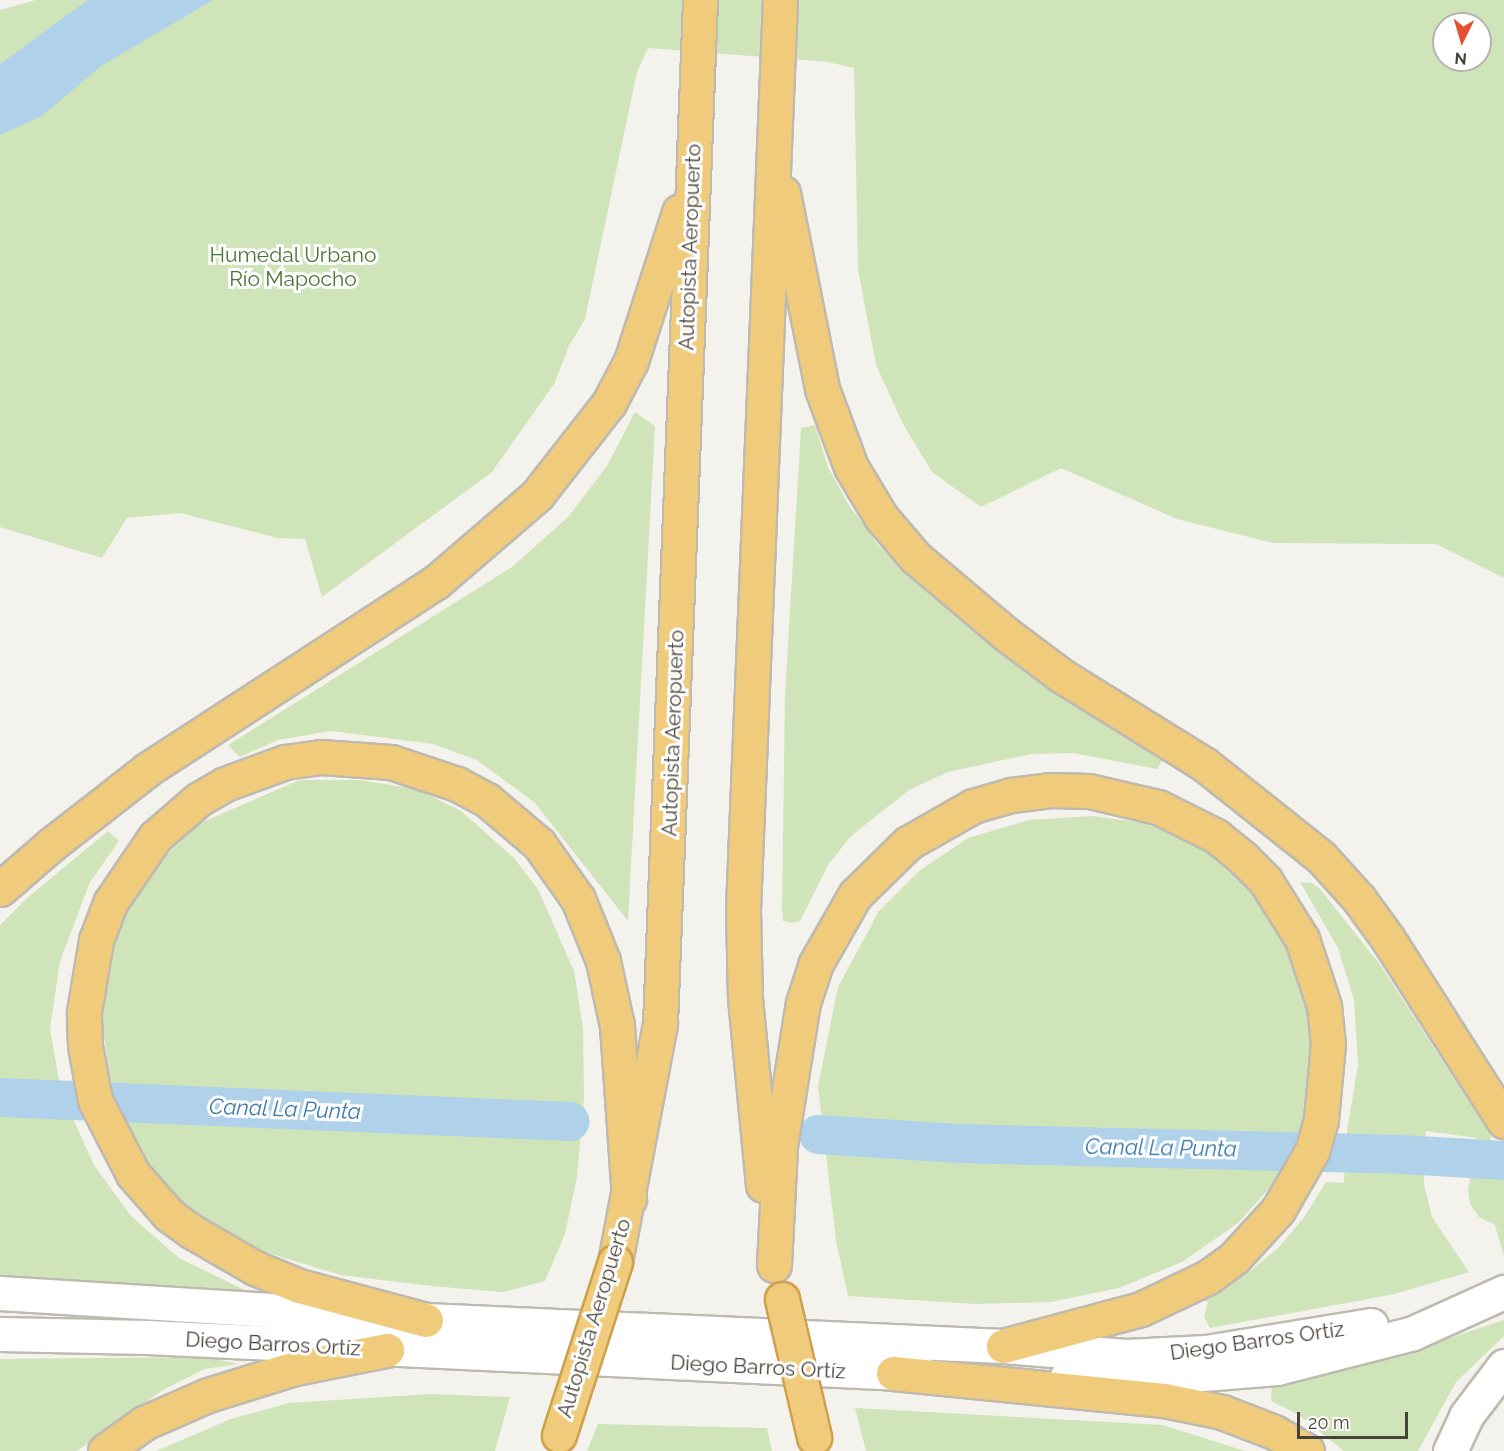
<!DOCTYPE html>
<html>
<head>
<meta charset="utf-8">
<style>
	body { margin:0 }
	#map { position:relative; width:1504px; height:1451px; overflow:hidden; background:#f4f2ec; font-family:Raleway,sans-serif }
	div>[style] { position:absolute }
	.green>* { inset:0; background:#d0e4b9 }
	.water>* { inset:0; background:#afd1ea }
	.canal>* { height:39px; margin:-19.5px; padding:0 19.5px; transform-origin:19.5px; border-radius:19.5px; background:#afd1ea }
	.roads { filter:drop-shadow(2px 0 #bfbaaf) drop-shadow(-2px 0 #bfbaaf) drop-shadow(0 2px #bfbaaf) drop-shadow(0 -2px #bfbaaf) }
	.street>* { height:33px; margin:-16.5px; padding:0 16.5px; transform-origin:16.5px; border-radius:16.5px; background:#fff }
	.highway>* { height:33px; margin:-16.5px; padding:0 16.5px; transform-origin:16.5px; border-radius:16.5px; background:#f0cb7b }
	.bridges { filter:drop-shadow(2px 0 #cfa04b) drop-shadow(-2px 0 #cfa04b) drop-shadow(0 2px #cfa04b) drop-shadow(0 -2px #cfa04b) }
	.highway-bridge>* { height:33px; margin:-16.5px; padding:0 16.5px; transform-origin:16.5px; border-radius:16.5px; background:#f0cb7b }
	span { translate:-50% -50%; white-space:nowrap; text-align:center; line-height:1.15; -webkit-text-stroke:6px #fff; paint-order:stroke }
	.street-label { font-size:21px; color:#48433a }
	.park-label { font-size:21px; color:#4b7532 }
	.water-label { font-size:22px; color:#3d7bab; font-style:italic }
	.north { position:absolute; left:1432px; top:12px; width:60px; height:60px; box-sizing:border-box; background:#fff; border:2px solid #b6b4b0; border-radius:50%; rotate:185deg; font-size:16px; font-weight:700; line-height:24px; text-align:center; color:#48433a }
	.north::after { content:''; display:block; margin:auto; width:21px; height:27px; background:#e55032; clip-path:polygon(50% 0,100% 100%,50% 72%,0 100%) }
	.scale { position:absolute; left:1297px; top:1412px; width:111px; height:27px; box-sizing:border-box; border:3px solid #48433a; border-top:0; padding-left:8px; font-size:18px; line-height:21px; white-space:nowrap; color:#48433a; -webkit-text-stroke:4px #fff; paint-order:stroke }
</style>
</head>
<body>
<div id="map">
	<div class="green">
		<i style="clip-path:polygon(evenodd,36px 0,1504px 0,1504px 578px,1436px 544px,1273px 543px,1177px 519px,1061px 468px,981px 507px,932px 472px,903px 424px,876px 365px,858px 269px,854px 68px,828px 62px,648px 48px,637px 72px,585px 319px,569px 346px,554px 384px,492px 472px,322px 597px,305px 539px,277px 538px,180px 513px,127px 518px,102px 558px,0 527px,0 10px,36px 0,1444px 24px,1480px 24px,1480px 60px,1444px 60px,1444px 24px)"></i>
		<i style="clip-path:polygon(635px 412px,655px 426px,628px 921px,535px 803px,477px 760px,433px 744px,331px 731px,278px 740px,240px 757px,228px 745px,512px 567px,568px 517px,607px 466px)"></i>
		<i style="clip-path:polygon(815px 425px,828px 467px,848px 504px,878px 545px,923px 588px,1018px 665px,1163px 759px,1157px 769px,1073px 753px,1031px 754px,948px 772px,909px 790px,851px 836px,828px 865px,800px 921px,792px 923px,783px 921px,782px 909px,785px 694px,801px 428px)"></i>
		<i style="clip-path:polygon(300px 780px,359px 780px,417px 789px,461px 811px,514px 858px,538px 889px,574px 971px,583px 1028px,584px 1098px,577px 1177px,565px 1234px,545px 1281px,503px 1292px,431px 1286px,341px 1275px,242px 1245px,196px 1218px,150px 1170px,123px 1122px,109px 1072px,102px 1022px,112px 955px,128px 907px,162px 859px,200px 823px)"></i>
		<i style="clip-path:polygon(1092px 816px,1144px 823px,1195px 843px,1236px 871px,1271px 912px,1298px 954px,1312px 1011px,1317px 1061px,1307px 1123px,1281px 1175px,1238px 1223px,1182px 1262px,1119px 1288px,1051px 1302px,975px 1304px,848px 1296px,836px 1241px,818px 1086px,838px 987px,879px 911px,919px 871px,968px 838px,1029px 820px)"></i>
		<i style="clip-path:polygon(108px 831px,119px 841px,90px 882px,60px 961px,50px 1029px,61px 1092px,94px 1165px,131px 1216px,179px 1258px,255px 1295px,0 1279px,0 925px,27px 898px)"></i>
		<i style="clip-path:polygon(1300px 882px,1312px 883px,1320px 889px,1381px 966px,1491px 1136px,1489px 1167px,1504px 1170px,1504px 1256px,1495px 1225px,1479px 1217px,1470px 1204px,1468px 1190px,1477px 1138px,1426px 1131px,1424px 1184px,1432px 1217px,1469px 1272px,1395px 1294px,1210px 1328px,1204px 1317px,1208px 1302px,1201px 1299px,1245px 1275px,1277px 1249px,1303px 1219px,1326px 1182px,1344px 1183px,1346px 1137px,1358px 1065px,1354px 1000px,1338px 948px)"></i>
		<i style="clip-path:polygon(1504px 1320px,1504px 1336px,1456px 1382px,1418px 1451px,1344px 1451px,1299px 1415px,1271px 1401px,1272px 1385px,1444px 1340px)"></i>
		<i style="clip-path:polygon(207px 1357px,238px 1364px,205px 1369px,163px 1390px,77px 1451px,0 1451px,0 1359px)"></i>
		<i style="clip-path:polygon(431px 1394px,510px 1397px,495px 1451px,156px 1451px,231px 1419px,289px 1403px)"></i>
		<i style="clip-path:polygon(855px 1408px,1163px 1425px,1245px 1451px,866px 1451px)"></i>
		<i style="clip-path:polygon(598px 1424px,767px 1428px,772px 1451px,587px 1451px)"></i>
	</div>
	<div class="water">
		<i style="clip-path:polygon(88px 0,213px 0,101px 66px,42px 116px,0 135px,0 64px)"></i>
	</div>
	<div class="canal">
		<i style="left:0;top:1097px;width:570px;rotate:2.42deg"></i>
		<i style="left:818px;top:1134px;width:139px;rotate:3.7deg"></i>
		<i style="left:957px;top:1143px;width:445px;rotate:1.4deg"></i>
		<i style="left:1402px;top:1154px;width:102px;rotate:3.4deg"></i>
	</div>
	<div class="roads">
		<div class="street">
			<i style="left:0;top:1293px;width:427px;rotate:3.6deg"></i>
			<i style="left:426px;top:1320px;width:578px;rotate:2.58deg"></i>
			<i style="left:1003px;top:1346px;width:123px;rotate:4.6deg"></i>
			<i style="left:1126px;top:1356px;width:80px;rotate:-2.9deg"></i>
			<i style="left:1206px;top:1352px;width:167px;rotate:-9.3deg"></i>
			<i style="left:0;top:1334px;width:147px;rotate:1.2deg"></i>
			<i style="left:147px;top:1337px;width:776px;rotate:2.73deg"></i>
			<i style="left:1066px;top:1378px;width:88px"></i>
			<i style="left:1154px;top:1378px;width:123px;rotate:-4.6deg"></i>
			<i style="left:1277px;top:1368px;width:140px;rotate:-14.4deg"></i>
			<i style="left:1413px;top:1333px;width:100px;rotate:-24.3deg"></i>
			<i style="left:1450px;top:1451px;width:38px;rotate:-65deg"></i>
			<i style="left:1466px;top:1416px;width:63px;rotate:-52.8deg"></i>
		</div>
		<div class="highway">
			<i style="left:783px;top:193px;width:200px;rotate:78.7deg"></i>
			<i style="left:822px;top:389px;width:83px;rotate:69.6deg"></i>
			<i style="left:851px;top:467px;width:58px;rotate:59deg"></i>
			<i style="left:881px;top:517px;width:52px;rotate:49.6deg"></i>
			<i style="left:915px;top:557px;width:119px;rotate:40.2deg"></i>
			<i style="left:1006px;top:634px;width:70px;rotate:36.9deg"></i>
			<i style="left:1062px;top:676px;width:167px;rotate:31.8deg"></i>
			<i style="left:1204px;top:764px;width:149px;rotate:38.5deg"></i>
			<i style="left:1321px;top:857px;width:57px;rotate:47.9deg"></i>
			<i style="left:1359px;top:899px;width:49px;rotate:54.1deg"></i>
			<i style="left:1388px;top:939px;width:216px;rotate:57.5deg"></i>
			<i style="left:0;top:889px;width:69px;rotate:-40.9deg"></i>
			<i style="left:52px;top:844px;width:122px;rotate:-38deg"></i>
			<i style="left:148px;top:769px;width:343px;rotate:-33deg"></i>
			<i style="left:436px;top:582px;width:133px;rotate:-40.7deg"></i>
			<i style="left:537px;top:495px;width:117px;rotate:-52deg"></i>
			<i style="left:609px;top:403px;width:47px;rotate:-62.4deg"></i>
			<i style="left:631px;top:361px;width:157px;rotate:-72.1deg"></i>
			<i style="left:763px;top:1185px;width:188px;rotate:-95.5deg"></i>
			<i style="left:745px;top:998px;width:89px;rotate:-91.3deg"></i>
			<i style="left:743px;top:909px;width:910px;rotate:-87.67deg"></i>
			<i style="left:615px;top:1262px;width:242px;rotate:-79.3deg"></i>
			<i style="left:660px;top:1024px;width:1025px;rotate:-87.76deg"></i>
			<i style="left:774px;top:1265px;width:119px;rotate:-87.1deg"></i>
			<i style="left:780px;top:1146px;width:145px;rotate:-80.9deg"></i>
			<i style="left:803px;top:1003px;width:40px;rotate:-72deg"></i>
			<i style="left:815px;top:965px;width:81px;rotate:-60.3deg"></i>
			<i style="left:855px;top:895px;width:74px;rotate:-44.5deg"></i>
			<i style="left:908px;top:843px;width:75px;rotate:-29.6deg"></i>
			<i style="left:973px;top:806px;width:40px;rotate:-16deg"></i>
			<i style="left:1011px;top:795px;width:38px;rotate:-7deg"></i>
			<i style="left:1049px;top:790px;width:40px;rotate:1.4deg"></i>
			<i style="left:1089px;top:791px;width:71px;rotate:13.1deg"></i>
			<i style="left:1158px;top:807px;width:65px;rotate:26.6deg"></i>
			<i style="left:1216px;top:836px;width:33px;rotate:39deg"></i>
			<i style="left:1242px;top:857px;width:33px;rotate:45deg"></i>
			<i style="left:1265px;top:880px;width:70px;rotate:57.9deg"></i>
			<i style="left:1302px;top:939px;width:71px;rotate:71.8deg"></i>
			<i style="left:1324px;top:1006px;width:38px;rotate:84deg"></i>
			<i style="left:1328px;top:1044px;width:76px;rotate:95.3deg"></i>
			<i style="left:1321px;top:1120px;width:32px;rotate:106deg"></i>
			<i style="left:1312px;top:1151px;width:68px;rotate:120deg"></i>
			<i style="left:1278px;top:1210px;width:65px;rotate:132.5deg"></i>
			<i style="left:1234px;top:1258px;width:32px;rotate:144deg"></i>
			<i style="left:1208px;top:1277px;width:74px;rotate:154.5deg"></i>
			<i style="left:1141px;top:1309px;width:143px;rotate:165deg"></i>
			<i style="left:426px;top:1320px;width:131px;rotate:-165deg"></i>
			<i style="left:299px;top:1286px;width:48px;rotate:-157.8deg"></i>
			<i style="left:255px;top:1268px;width:74px;rotate:-150deg"></i>
			<i style="left:191px;top:1231px;width:27px;rotate:-144deg"></i>
			<i style="left:169px;top:1215px;width:55px;rotate:-131.3deg"></i>
			<i style="left:133px;top:1174px;width:83px;rotate:-117.2deg"></i>
			<i style="left:95px;top:1100px;width:55px;rotate:-100.5deg"></i>
			<i style="left:85px;top:1046px;width:34px;rotate:-92deg"></i>
			<i style="left:84px;top:1012px;width:73px;rotate:-80.5deg"></i>
			<i style="left:96px;top:940px;width:40px;rotate:-69deg"></i>
			<i style="left:110px;top:903px;width:80px;rotate:-55.7deg"></i>
			<i style="left:155px;top:837px;width:58px;rotate:-40.8deg"></i>
			<i style="left:199px;top:799px;width:30px;rotate:-30deg"></i>
			<i style="left:225px;top:784px;width:64px;rotate:-20.1deg"></i>
			<i style="left:285px;top:762px;width:36px;rotate:-8deg"></i>
			<i style="left:321px;top:757px;width:70px;rotate:4.1deg"></i>
			<i style="left:391px;top:762px;width:70px;rotate:18.4deg"></i>
			<i style="left:457px;top:784px;width:34px;rotate:28deg"></i>
			<i style="left:487px;top:800px;width:68px;rotate:40.2deg"></i>
			<i style="left:539px;top:844px;width:67px;rotate:54.7deg"></i>
			<i style="left:578px;top:899px;width:67px;rotate:68deg"></i>
			<i style="left:603px;top:961px;width:66px;rotate:77.8deg"></i>
			<i style="left:617px;top:1026px;width:173px;rotate:86deg"></i>
			<i style="left:893px;top:1373px;width:272px;rotate:5.7deg"></i>
			<i style="left:1164px;top:1400px;width:59px;rotate:11.7deg"></i>
			<i style="left:1222px;top:1412px;width:56px;rotate:21deg"></i>
			<i style="left:1274px;top:1432px;width:38px;rotate:30deg"></i>
			<i style="left:105px;top:1451px;width:48px;rotate:-35.7deg"></i>
			<i style="left:144px;top:1423px;width:70px;rotate:-23.6deg"></i>
			<i style="left:208px;top:1395px;width:91px;rotate:-17.2deg"></i>
			<i style="left:295px;top:1368px;width:94px;rotate:-11.1deg"></i>
		</div>
	</div>
	<div class="bridges">
		<div class="highway-bridge">
			<i style="left:782px;top:1299px;width:142px;rotate:76.9deg"></i>
			<i style="left:559px;top:1435px;width:182px;rotate:-72.1deg"></i>
		</div>
	</div>
	<div class="street-label">
		<span style="left:690px;top:247px;rotate:-88deg">Autopista Aeropuerto</span>
		<span style="left:673px;top:733px;rotate:-88deg">Autopista Aeropuerto</span>
		<span style="left:594px;top:1318px;rotate:-73deg">Autopista Aeropuerto</span>
		<span style="left:1257px;top:1341px;rotate:-8deg">Diego Barros Ortíz</span>
		<span style="left:273px;top:1344px;rotate:3deg">Diego Barros Ortíz</span>
		<span style="left:758px;top:1367px;rotate:3deg">Diego Barros Ortíz</span>
	</div>
	<div class="park-label">
		<span style="left:293px;top:267px">Humedal Urbano<br>Río Mapocho</span>
	</div>
	<div class="water-label">
		<span style="left:285px;top:1109px;rotate:2deg">Canal La Punta</span>
		<span style="left:1161px;top:1148px;rotate:1deg">Canal La Punta</span>
	</div>
	<div class="north">N</div>
	<div class="scale">20 m</div>
</div>
</body>
</html>
